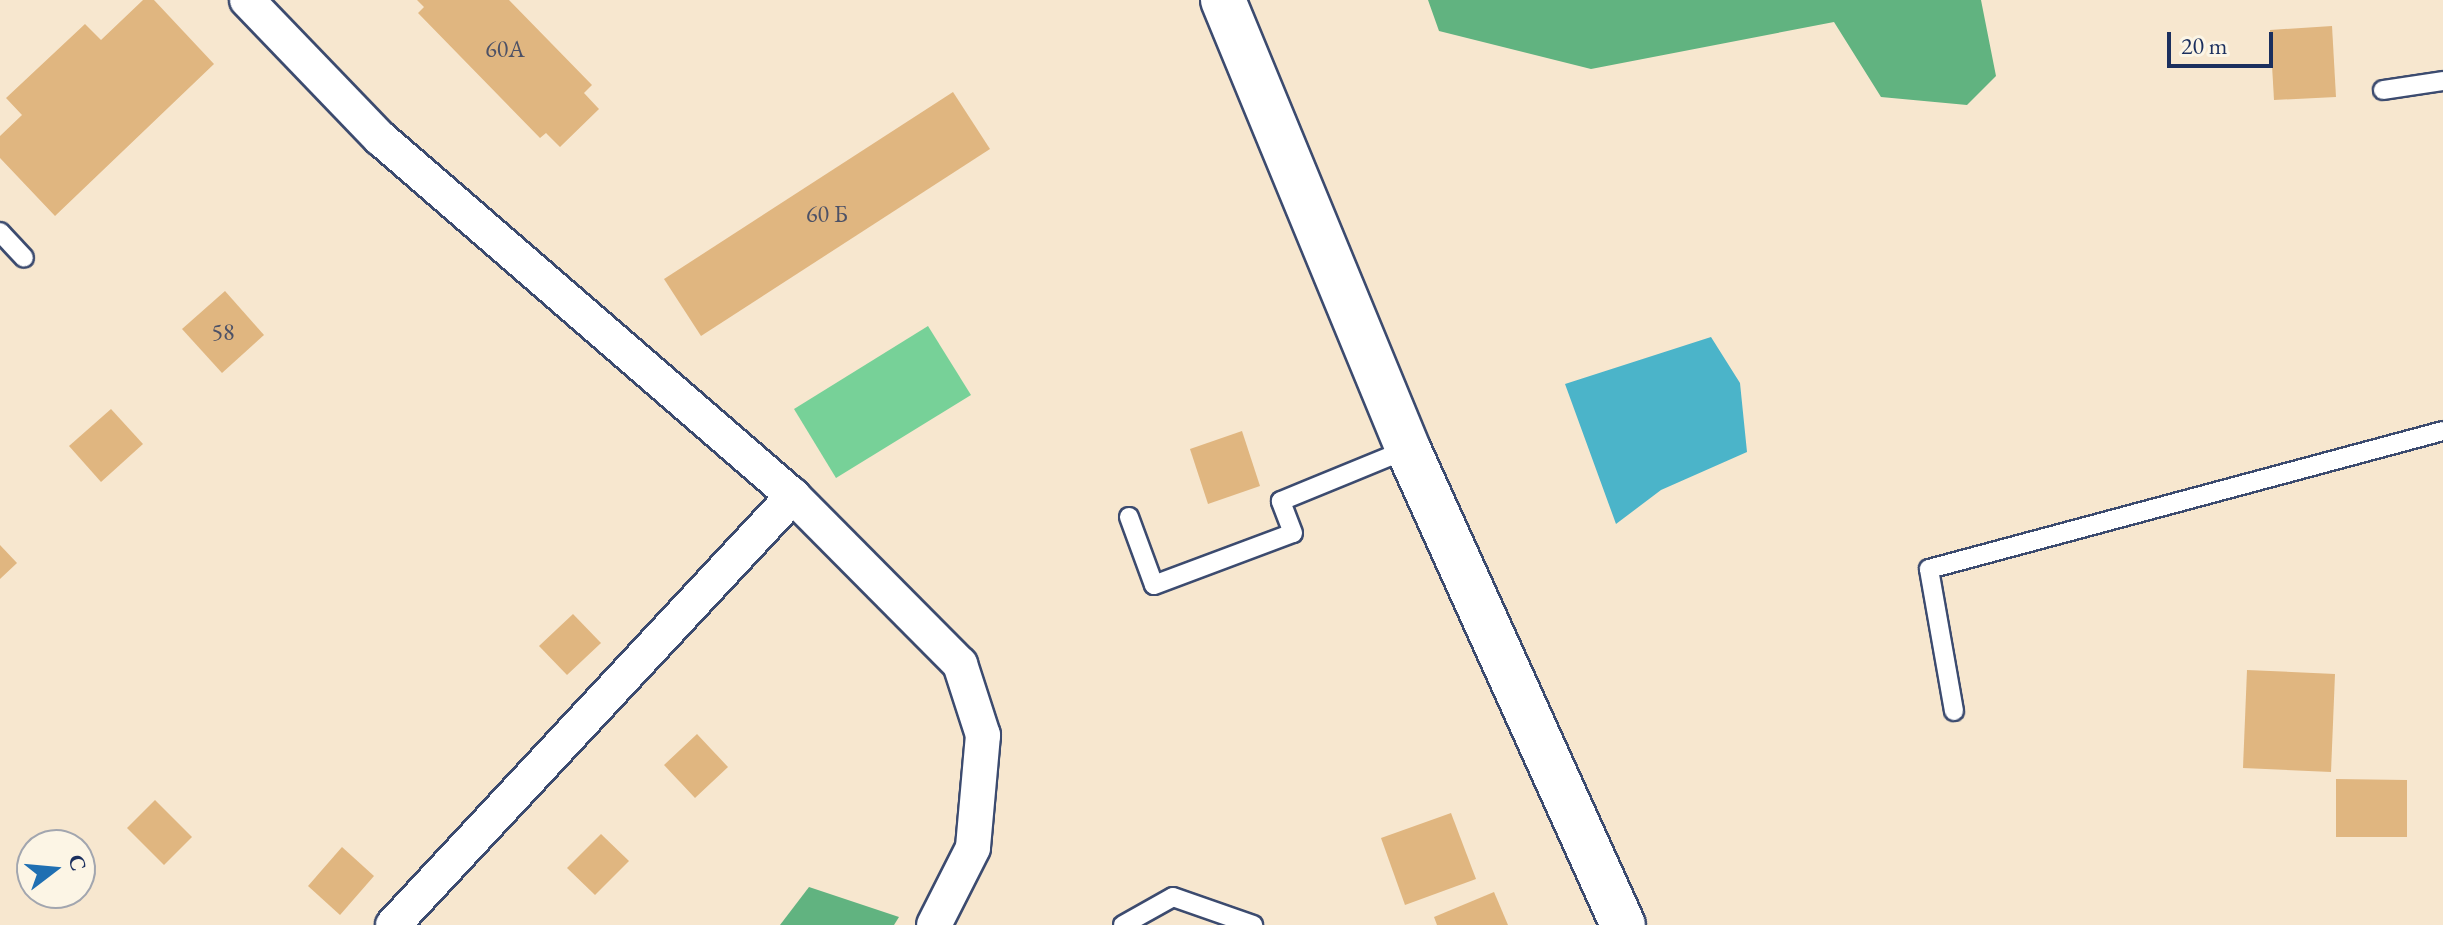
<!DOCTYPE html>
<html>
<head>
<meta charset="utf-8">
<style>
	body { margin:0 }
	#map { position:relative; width:2443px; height:925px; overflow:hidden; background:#f7e7cf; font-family:"EB Garamond",serif }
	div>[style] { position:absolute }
	.green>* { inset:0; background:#77d198 }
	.forest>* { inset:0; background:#61b380 }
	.water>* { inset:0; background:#4bb4c9 }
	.building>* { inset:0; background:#e0b680 }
	.roads { filter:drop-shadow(2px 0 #3c4b6f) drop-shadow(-2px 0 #3c4b6f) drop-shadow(0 2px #3c4b6f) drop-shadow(0 -2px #3c4b6f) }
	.lane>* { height:18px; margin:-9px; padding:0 9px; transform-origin:9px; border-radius:9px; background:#fff }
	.street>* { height:34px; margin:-17px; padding:0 17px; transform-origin:17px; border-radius:17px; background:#fff }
	.highway>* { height:44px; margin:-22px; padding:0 22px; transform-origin:22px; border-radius:22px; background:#fff }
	span { translate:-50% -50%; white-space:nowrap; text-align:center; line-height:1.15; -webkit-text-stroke:8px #fcf5e5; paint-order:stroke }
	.number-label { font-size:24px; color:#4c5166 }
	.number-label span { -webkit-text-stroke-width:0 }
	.north { position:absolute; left:16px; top:829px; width:80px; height:80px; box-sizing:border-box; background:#fcf5e5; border:2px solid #a2a6af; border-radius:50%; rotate:74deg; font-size:22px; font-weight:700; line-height:32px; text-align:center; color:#1b2f5e }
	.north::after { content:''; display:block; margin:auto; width:28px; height:36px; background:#1f6fb2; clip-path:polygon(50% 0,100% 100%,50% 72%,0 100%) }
	.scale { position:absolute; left:2167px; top:32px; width:106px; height:36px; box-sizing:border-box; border:4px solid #1b2f5e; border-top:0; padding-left:10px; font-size:24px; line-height:28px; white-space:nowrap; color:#1b2f5e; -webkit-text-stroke:6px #fcf5e5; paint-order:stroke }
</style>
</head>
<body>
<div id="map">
	<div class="green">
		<i style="clip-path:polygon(928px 326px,971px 395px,836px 478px,794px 409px)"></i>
	</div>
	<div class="forest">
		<i style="clip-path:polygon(1428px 0,1981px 0,1996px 76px,1967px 105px,1881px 97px,1834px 22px,1591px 69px,1439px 31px)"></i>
		<i style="clip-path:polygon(809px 887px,899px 917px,894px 925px,780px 925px)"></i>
	</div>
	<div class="water">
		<i style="clip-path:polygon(1711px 337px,1740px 383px,1747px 452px,1661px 490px,1616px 524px,1565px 384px)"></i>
	</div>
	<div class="building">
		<i style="clip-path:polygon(143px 0,154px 0,214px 64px,55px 216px,0 158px,0 136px,22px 115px,6px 98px,85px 24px,101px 40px)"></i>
		<i style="clip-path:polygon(417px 0,509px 0,592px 85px,584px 93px,599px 109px,560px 147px,546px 133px,540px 138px,418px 13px,424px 7px)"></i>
		<i style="clip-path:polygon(2332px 26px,2336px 97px,2274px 100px,2270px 30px)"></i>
		<i style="clip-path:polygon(953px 92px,990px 149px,701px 336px,664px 279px)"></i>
		<i style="clip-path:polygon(225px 291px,264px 335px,222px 373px,182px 329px)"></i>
		<i style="clip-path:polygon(111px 409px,143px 444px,101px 482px,69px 446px)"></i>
		<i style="clip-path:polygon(1242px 431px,1260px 486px,1208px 504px,1190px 449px)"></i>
		<i style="clip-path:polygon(0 545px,17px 563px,0 579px)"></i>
		<i style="clip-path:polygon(573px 614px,601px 643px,567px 675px,539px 646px)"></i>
		<i style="clip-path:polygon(2247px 670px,2335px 674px,2331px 772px,2243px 768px)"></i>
		<i style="clip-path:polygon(697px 734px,728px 767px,695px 798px,664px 765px)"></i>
		<i style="clip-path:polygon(2336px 779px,2407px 780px,2407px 837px,2336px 837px)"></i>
		<i style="clip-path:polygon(155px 800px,192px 837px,164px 865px,127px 828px)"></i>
		<i style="clip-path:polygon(1451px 813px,1476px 879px,1405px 905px,1381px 838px)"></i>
		<i style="clip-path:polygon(601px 834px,629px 861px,595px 895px,567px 868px)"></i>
		<i style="clip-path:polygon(342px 847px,374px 876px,340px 915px,308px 886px)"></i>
		<i style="clip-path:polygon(1494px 892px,1508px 925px,1437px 925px,1434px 917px)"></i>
	</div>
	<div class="roads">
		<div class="lane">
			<i style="left:2383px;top:90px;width:61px;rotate:-8.5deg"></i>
			<i style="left:0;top:232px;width:35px;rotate:47deg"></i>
			<i style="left:1129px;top:517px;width:72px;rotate:69.8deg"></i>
			<i style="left:1154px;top:585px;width:148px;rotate:-20.5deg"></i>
			<i style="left:1293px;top:533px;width:34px;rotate:-111deg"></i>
			<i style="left:1281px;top:501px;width:137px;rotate:-22.3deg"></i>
			<i style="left:1954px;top:711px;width:144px;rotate:-100deg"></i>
			<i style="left:1929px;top:569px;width:532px;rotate:-15.03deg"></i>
			<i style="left:1123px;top:925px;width:57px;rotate:-29.2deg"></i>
			<i style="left:1173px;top:897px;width:85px;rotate:19.3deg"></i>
		</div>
		<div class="street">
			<i style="left:247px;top:0;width:192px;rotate:46.1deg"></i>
			<i style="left:380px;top:138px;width:547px;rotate:40.92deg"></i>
			<i style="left:793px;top:496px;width:237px;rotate:45.2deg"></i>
			<i style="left:960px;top:664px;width:75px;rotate:72.1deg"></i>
			<i style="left:983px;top:735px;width:113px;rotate:95.1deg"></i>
			<i style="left:973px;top:848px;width:86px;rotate:116.9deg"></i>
			<i style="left:393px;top:925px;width:587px;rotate:-47deg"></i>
		</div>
		<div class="highway">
			<i style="left:1223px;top:0;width:486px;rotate:67.6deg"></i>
			<i style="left:1408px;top:449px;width:522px;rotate:65.69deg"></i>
		</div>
	</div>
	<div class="number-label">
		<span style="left:505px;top:49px">60А</span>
		<span style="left:827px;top:214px">60 Б</span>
		<span style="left:223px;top:332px">58</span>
	</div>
	<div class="north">С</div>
	<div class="scale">20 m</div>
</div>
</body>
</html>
